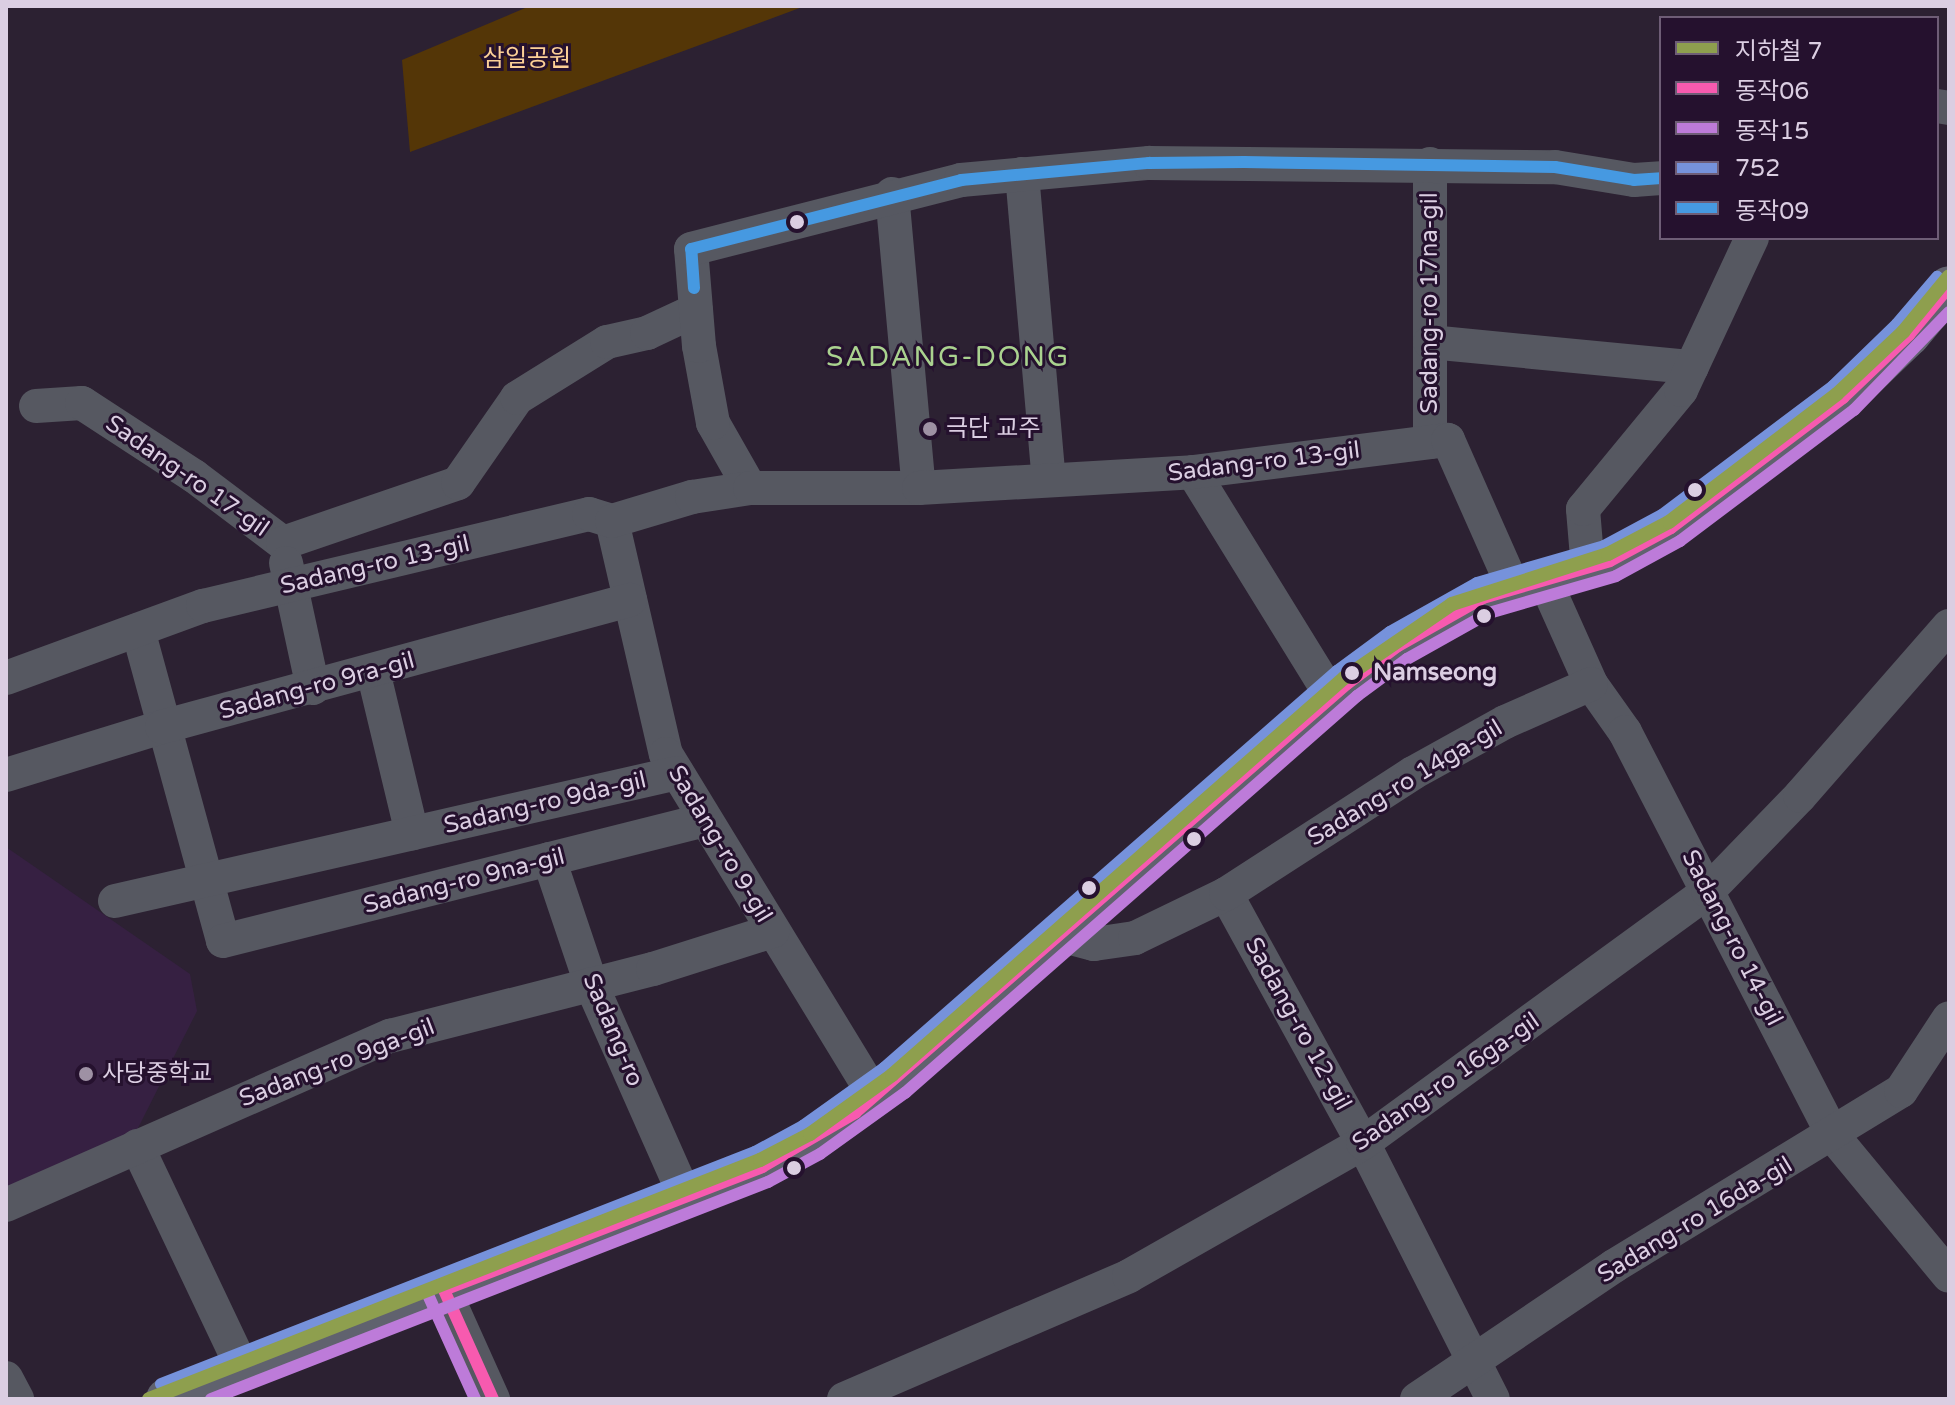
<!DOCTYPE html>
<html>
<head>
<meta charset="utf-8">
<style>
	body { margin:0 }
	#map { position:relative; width:1955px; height:1405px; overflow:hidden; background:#2c2132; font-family:"Varela Round","Noto Sans KR",sans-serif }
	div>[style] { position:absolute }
	.built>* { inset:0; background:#362042 }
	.green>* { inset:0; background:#543607 }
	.minor>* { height:34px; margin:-17px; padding:0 17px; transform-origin:17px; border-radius:17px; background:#565861 }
	.major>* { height:42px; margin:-21px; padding:0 21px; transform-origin:21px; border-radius:21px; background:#60626e }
	.bus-1>* { height:12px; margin:-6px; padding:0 6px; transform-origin:6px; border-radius:6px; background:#f75aaf }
	.bus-2>* { height:12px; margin:-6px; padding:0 6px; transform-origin:6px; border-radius:6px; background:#bd7bd9 }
	.bus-3>* { height:12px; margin:-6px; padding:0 6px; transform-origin:6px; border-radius:6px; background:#7692db }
	.bus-4>* { height:12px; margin:-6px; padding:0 6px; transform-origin:6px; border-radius:6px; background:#4699e1 }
	.metro-1>* { height:14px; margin:-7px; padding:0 7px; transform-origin:7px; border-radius:7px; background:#8e9f4e }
	.dots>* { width:22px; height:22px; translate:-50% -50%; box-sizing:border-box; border:4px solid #25112e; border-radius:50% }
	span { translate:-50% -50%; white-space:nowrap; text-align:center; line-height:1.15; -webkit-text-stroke:6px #25112e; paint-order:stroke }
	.park-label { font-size:24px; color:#fcd096 }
	.street-label { font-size:24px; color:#dbcee2 }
	.poi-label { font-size:24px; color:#dbcee2 }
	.left { translate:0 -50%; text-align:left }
	.stop-label { font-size:24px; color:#dbcee2; font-weight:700 }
	.quarter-label { font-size:28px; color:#aad28f; letter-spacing:2px }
	.frame { position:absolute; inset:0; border:8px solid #dbcee2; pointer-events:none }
	.legend { position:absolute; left:1659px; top:16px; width:280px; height:224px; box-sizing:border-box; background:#25112e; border:2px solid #6e5d76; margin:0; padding:10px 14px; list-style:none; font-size:24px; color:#dbcee2 }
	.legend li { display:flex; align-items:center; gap:16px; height:40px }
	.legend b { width:40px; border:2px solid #6e5d76 }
</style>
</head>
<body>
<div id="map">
	<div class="built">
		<i style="clip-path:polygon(6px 847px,190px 974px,197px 1011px,134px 1136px,6px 1189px)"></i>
	</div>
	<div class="green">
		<i style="clip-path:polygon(530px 6px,805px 6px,410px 152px,402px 60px)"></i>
	</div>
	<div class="minor">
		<i style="left:1937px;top:106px;width:12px;rotate:9deg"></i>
		<i style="left:1430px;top:164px;width:278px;rotate:90deg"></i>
		<i style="left:1022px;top:174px;width:307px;rotate:85deg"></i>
		<i style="left:892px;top:194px;width:295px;rotate:84.8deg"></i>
		<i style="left:1430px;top:342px;width:263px;rotate:5.5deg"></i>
		<i style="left:36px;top:406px;width:46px;rotate:-3.7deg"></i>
		<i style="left:82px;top:403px;width:134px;rotate:33.1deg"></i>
		<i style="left:194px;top:476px;width:111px;rotate:37deg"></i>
		<i style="left:283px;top:543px;width:185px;rotate:-18.9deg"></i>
		<i style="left:458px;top:483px;width:103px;rotate:-55.2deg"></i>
		<i style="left:517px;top:398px;width:106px;rotate:-31.9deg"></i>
		<i style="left:607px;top:342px;width:41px;rotate:-12.7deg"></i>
		<i style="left:647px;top:333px;width:54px;rotate:-25.1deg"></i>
		<i style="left:1193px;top:472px;width:264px;rotate:58.3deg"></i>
		<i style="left:750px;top:488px;width:75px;rotate:-119.6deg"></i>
		<i style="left:713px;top:423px;width:78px;rotate:-100.3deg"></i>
		<i style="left:699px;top:346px;width:97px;rotate:-94.7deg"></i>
		<i style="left:691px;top:249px;width:279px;rotate:-14.3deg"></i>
		<i style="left:961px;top:180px;width:189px;rotate:-5.2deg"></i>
		<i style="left:1149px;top:163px;width:406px;rotate:0.6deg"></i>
		<i style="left:1555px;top:167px;width:80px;rotate:9.3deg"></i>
		<i style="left:1634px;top:180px;width:27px;rotate:-4deg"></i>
		<i style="left:612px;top:521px;width:239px;rotate:77deg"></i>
		<i style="left:666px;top:754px;width:401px;rotate:58.6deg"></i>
		<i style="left:286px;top:563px;width:128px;rotate:77.8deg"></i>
		<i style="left:1588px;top:569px;width:60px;rotate:-94.8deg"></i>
		<i style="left:1583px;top:509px;width:154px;rotate:-50.5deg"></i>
		<i style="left:1681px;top:390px;width:168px;rotate:-65deg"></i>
		<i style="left:1545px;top:581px;width:113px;rotate:65.9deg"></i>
		<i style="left:1591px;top:684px;width:59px;rotate:54.7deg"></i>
		<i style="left:1625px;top:732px;width:456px;rotate:62.7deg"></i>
		<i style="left:1834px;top:1137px;width:180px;rotate:50.4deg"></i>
		<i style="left:138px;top:630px;width:322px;rotate:74.7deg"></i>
		<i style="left:223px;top:941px;width:497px;rotate:-14.1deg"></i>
		<i style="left:373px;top:671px;width:167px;rotate:76.5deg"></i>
		<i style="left:6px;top:678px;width:210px;rotate:-20.1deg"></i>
		<i style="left:203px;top:606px;width:397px;rotate:-13.4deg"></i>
		<i style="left:589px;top:514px;width:24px;rotate:17deg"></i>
		<i style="left:612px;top:521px;width:84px;rotate:-16.7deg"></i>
		<i style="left:692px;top:497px;width:59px;rotate:-8.8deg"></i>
		<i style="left:750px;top:488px;width:169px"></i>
		<i style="left:919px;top:488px;width:274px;rotate:-3.3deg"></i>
		<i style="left:1193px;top:472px;width:257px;rotate:-7.2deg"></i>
		<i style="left:1448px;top:440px;width:161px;rotate:66.1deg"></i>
		<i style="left:6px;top:775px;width:163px;rotate:-17.1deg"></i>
		<i style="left:162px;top:727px;width:485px;rotate:-15.2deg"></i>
		<i style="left:549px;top:859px;width:132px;rotate:71.4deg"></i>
		<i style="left:591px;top:984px;width:232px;rotate:66.1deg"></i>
		<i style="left:1226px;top:894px;width:284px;rotate:61.2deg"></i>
		<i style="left:1363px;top:1143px;width:287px;rotate:63.1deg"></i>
		<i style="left:115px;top:901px;width:576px;rotate:-12.83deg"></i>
		<i style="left:1060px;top:935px;width:35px;rotate:15deg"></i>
		<i style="left:1094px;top:944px;width:41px;rotate:-8.3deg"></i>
		<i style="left:1135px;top:938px;width:101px;rotate:-25.8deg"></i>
		<i style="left:1226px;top:894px;width:223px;rotate:-32.9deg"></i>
		<i style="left:1413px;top:773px;width:105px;rotate:-29deg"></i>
		<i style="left:1505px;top:722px;width:94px;rotate:-23.8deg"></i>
		<i style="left:137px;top:1146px;width:247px;rotate:64.6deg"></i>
		<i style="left:6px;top:1205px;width:420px;rotate:-23.8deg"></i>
		<i style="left:390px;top:1036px;width:271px;rotate:-14.3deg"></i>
		<i style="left:653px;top:969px;width:126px;rotate:-17.6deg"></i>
		<i style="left:444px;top:1290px;width:120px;rotate:65.8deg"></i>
		<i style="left:6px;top:1378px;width:24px;rotate:62deg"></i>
		<i style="left:844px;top:1399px;width:310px;rotate:-23.3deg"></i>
		<i style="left:1129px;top:1276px;width:269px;rotate:-29.6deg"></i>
		<i style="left:1363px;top:1143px;width:427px;rotate:-36.1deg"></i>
		<i style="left:1708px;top:891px;width:132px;rotate:-45.9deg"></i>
		<i style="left:1800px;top:796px;width:226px;rotate:-48.8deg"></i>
		<i style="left:1417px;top:1399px;width:238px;rotate:-34deg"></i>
		<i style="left:1614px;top:1266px;width:336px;rotate:-31.4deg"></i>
		<i style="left:1901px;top:1091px;width:87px;rotate:-56.7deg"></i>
	</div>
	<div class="major">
		<i style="left:167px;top:1399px;width:639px;rotate:-21.3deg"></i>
		<i style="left:762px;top:1167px;width:57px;rotate:-28.4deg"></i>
		<i style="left:812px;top:1140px;width:101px;rotate:-35.7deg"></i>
		<i style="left:894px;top:1081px;width:602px;rotate:-41.23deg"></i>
		<i style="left:1347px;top:684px;width:64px;rotate:-36.7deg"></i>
		<i style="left:1398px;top:646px;width:98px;rotate:-29.5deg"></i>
		<i style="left:1483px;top:598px;width:132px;rotate:-16.2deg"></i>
		<i style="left:1610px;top:561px;width:69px;rotate:-28.4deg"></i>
		<i style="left:1671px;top:528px;width:216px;rotate:-37.1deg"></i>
		<i style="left:1843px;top:398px;width:91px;rotate:-43.7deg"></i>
		<i style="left:1909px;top:335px;width:62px;rotate:-50.2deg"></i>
	</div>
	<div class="bus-1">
		<i style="left:444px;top:1290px;width:341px;rotate:-21.1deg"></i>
		<i style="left:762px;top:1167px;width:108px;rotate:-30.1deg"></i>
		<i style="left:855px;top:1113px;width:653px;rotate:-41.09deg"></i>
		<i style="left:1347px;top:684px;width:64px;rotate:-36.7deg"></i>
		<i style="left:1398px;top:646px;width:98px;rotate:-29.5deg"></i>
		<i style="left:1483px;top:598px;width:132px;rotate:-16.2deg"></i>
		<i style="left:1610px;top:561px;width:69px;rotate:-28.4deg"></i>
		<i style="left:1671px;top:528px;width:216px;rotate:-37.1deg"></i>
		<i style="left:1843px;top:398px;width:91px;rotate:-43.7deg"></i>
		<i style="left:1909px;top:335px;width:62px;rotate:-50.2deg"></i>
		<i style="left:444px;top:1290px;width:120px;rotate:65.8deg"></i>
	</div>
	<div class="bus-2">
		<i style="left:429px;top:1297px;width:112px;rotate:65.7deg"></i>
		<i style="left:211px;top:1399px;width:598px;rotate:-21.29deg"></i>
		<i style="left:768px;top:1182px;width:59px;rotate:-28.3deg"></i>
		<i style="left:820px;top:1154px;width:105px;rotate:-35.7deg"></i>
		<i style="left:905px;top:1093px;width:602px;rotate:-41.29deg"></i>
		<i style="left:1357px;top:696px;width:62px;rotate:-36.5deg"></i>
		<i style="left:1407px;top:659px;width:94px;rotate:-29.3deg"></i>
		<i style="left:1489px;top:613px;width:132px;rotate:-16.2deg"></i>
		<i style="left:1616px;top:576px;width:73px;rotate:-28.7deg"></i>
		<i style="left:1680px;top:541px;width:218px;rotate:-37deg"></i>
		<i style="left:1854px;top:410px;width:136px;rotate:-45.9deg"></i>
	</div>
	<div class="bus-3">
		<i style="left:161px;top:1384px;width:638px;rotate:-21.33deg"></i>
		<i style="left:755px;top:1152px;width:55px;rotate:-28.4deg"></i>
		<i style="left:803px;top:1126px;width:100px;rotate:-35.6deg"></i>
		<i style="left:884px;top:1068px;width:602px;rotate:-41.23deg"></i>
		<i style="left:1337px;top:671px;width:66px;rotate:-36.3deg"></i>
		<i style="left:1390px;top:632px;width:100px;rotate:-29.4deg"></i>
		<i style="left:1477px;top:583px;width:132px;rotate:-16.2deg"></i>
		<i style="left:1604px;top:546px;width:66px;rotate:-28.1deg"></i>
		<i style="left:1662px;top:515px;width:214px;rotate:-37deg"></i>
		<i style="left:1833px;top:386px;width:89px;rotate:-44.1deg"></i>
		<i style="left:1897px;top:324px;width:62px;rotate:-49.6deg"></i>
	</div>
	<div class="bus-4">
		<i style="left:694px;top:288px;width:39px;rotate:-94deg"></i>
		<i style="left:691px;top:249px;width:279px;rotate:-14.3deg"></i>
		<i style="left:961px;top:180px;width:189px;rotate:-5.2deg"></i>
		<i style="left:1149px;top:163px;width:95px;rotate:-0.6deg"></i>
		<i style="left:1244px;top:162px;width:311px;rotate:0.9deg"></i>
		<i style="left:1555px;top:167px;width:80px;rotate:9.3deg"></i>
		<i style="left:1634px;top:180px;width:27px;rotate:-4deg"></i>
	</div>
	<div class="metro-1">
		<i style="left:149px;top:1399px;width:656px;rotate:-21.36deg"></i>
		<i style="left:760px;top:1160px;width:56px;rotate:-27.5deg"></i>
		<i style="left:810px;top:1134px;width:101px;rotate:-35.7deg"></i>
		<i style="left:892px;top:1075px;width:602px;rotate:-41.29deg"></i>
		<i style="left:1344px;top:678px;width:131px;rotate:-34.4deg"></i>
		<i style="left:1452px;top:604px;width:164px;rotate:-17.8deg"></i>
		<i style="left:1608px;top:554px;width:69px;rotate:-27.7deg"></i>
		<i style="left:1669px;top:522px;width:211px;rotate:-37.3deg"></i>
		<i style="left:1837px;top:394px;width:91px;rotate:-43.2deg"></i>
		<i style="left:1903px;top:332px;width:72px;rotate:-50.6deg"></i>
	</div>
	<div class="dots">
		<i style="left:797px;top:222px;background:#dbcee2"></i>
		<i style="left:930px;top:429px;background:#9e91a4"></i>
		<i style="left:1695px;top:490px;background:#dbcee2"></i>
		<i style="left:1484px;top:616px;background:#dbcee2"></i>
		<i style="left:1352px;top:673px;background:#dbcee2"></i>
		<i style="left:1194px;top:839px;background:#dbcee2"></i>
		<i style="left:1089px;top:888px;background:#dbcee2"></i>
		<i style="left:86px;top:1074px;background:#9e91a4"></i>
		<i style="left:794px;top:1168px;background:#dbcee2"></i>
	</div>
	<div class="park-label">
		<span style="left:527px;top:59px">삼일공원</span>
	</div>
	<div class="street-label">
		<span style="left:1430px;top:303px;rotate:-90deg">Sadang-ro 17na-gil</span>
		<span style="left:1264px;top:462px;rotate:-7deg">Sadang-ro 13-gil</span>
		<span style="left:187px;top:476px;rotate:35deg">Sadang-ro 17-gil</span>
		<span style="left:375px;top:565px;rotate:-13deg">Sadang-ro 13-gil</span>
		<span style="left:317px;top:686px;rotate:-15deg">Sadang-ro 9ra-gil</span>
		<span style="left:1405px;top:783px;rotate:-31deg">Sadang-ro 14ga-gil</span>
		<span style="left:545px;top:803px;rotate:-13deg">Sadang-ro 9da-gil</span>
		<span style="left:720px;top:844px;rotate:59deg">Sadang-ro 9-gil</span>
		<span style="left:464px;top:881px;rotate:-14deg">Sadang-ro 9na-gil</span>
		<span style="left:1732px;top:938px;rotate:63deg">Sadang-ro 14-gil</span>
		<span style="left:1298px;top:1024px;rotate:61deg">Sadang-ro 12-gil</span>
		<span style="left:613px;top:1030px;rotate:67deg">Sadang-ro</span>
		<span style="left:337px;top:1063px;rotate:-21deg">Sadang-ro 9ga-gil</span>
		<span style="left:1446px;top:1082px;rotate:-35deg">Sadang-ro 16ga-gil</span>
		<span style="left:1695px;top:1220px;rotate:-31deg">Sadang-ro 16da-gil</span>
	</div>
	<div class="poi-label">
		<span class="left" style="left:946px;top:429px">극단 교주</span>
		<span class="left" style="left:102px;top:1074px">사당중학교</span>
	</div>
	<div class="stop-label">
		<span class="left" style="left:1373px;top:673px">Namseong</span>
	</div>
	<div class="quarter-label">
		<span style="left:948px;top:357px">SADANG-DONG</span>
	</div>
	<div class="frame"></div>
	<ul class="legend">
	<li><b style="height:10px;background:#8e9f4e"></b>지하철 7</li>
	<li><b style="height:10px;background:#f75aaf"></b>동작06</li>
	<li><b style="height:10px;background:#bd7bd9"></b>동작15</li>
	<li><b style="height:10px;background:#7692db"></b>752</li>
	<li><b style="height:10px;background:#4699e1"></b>동작09</li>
	</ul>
</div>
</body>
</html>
